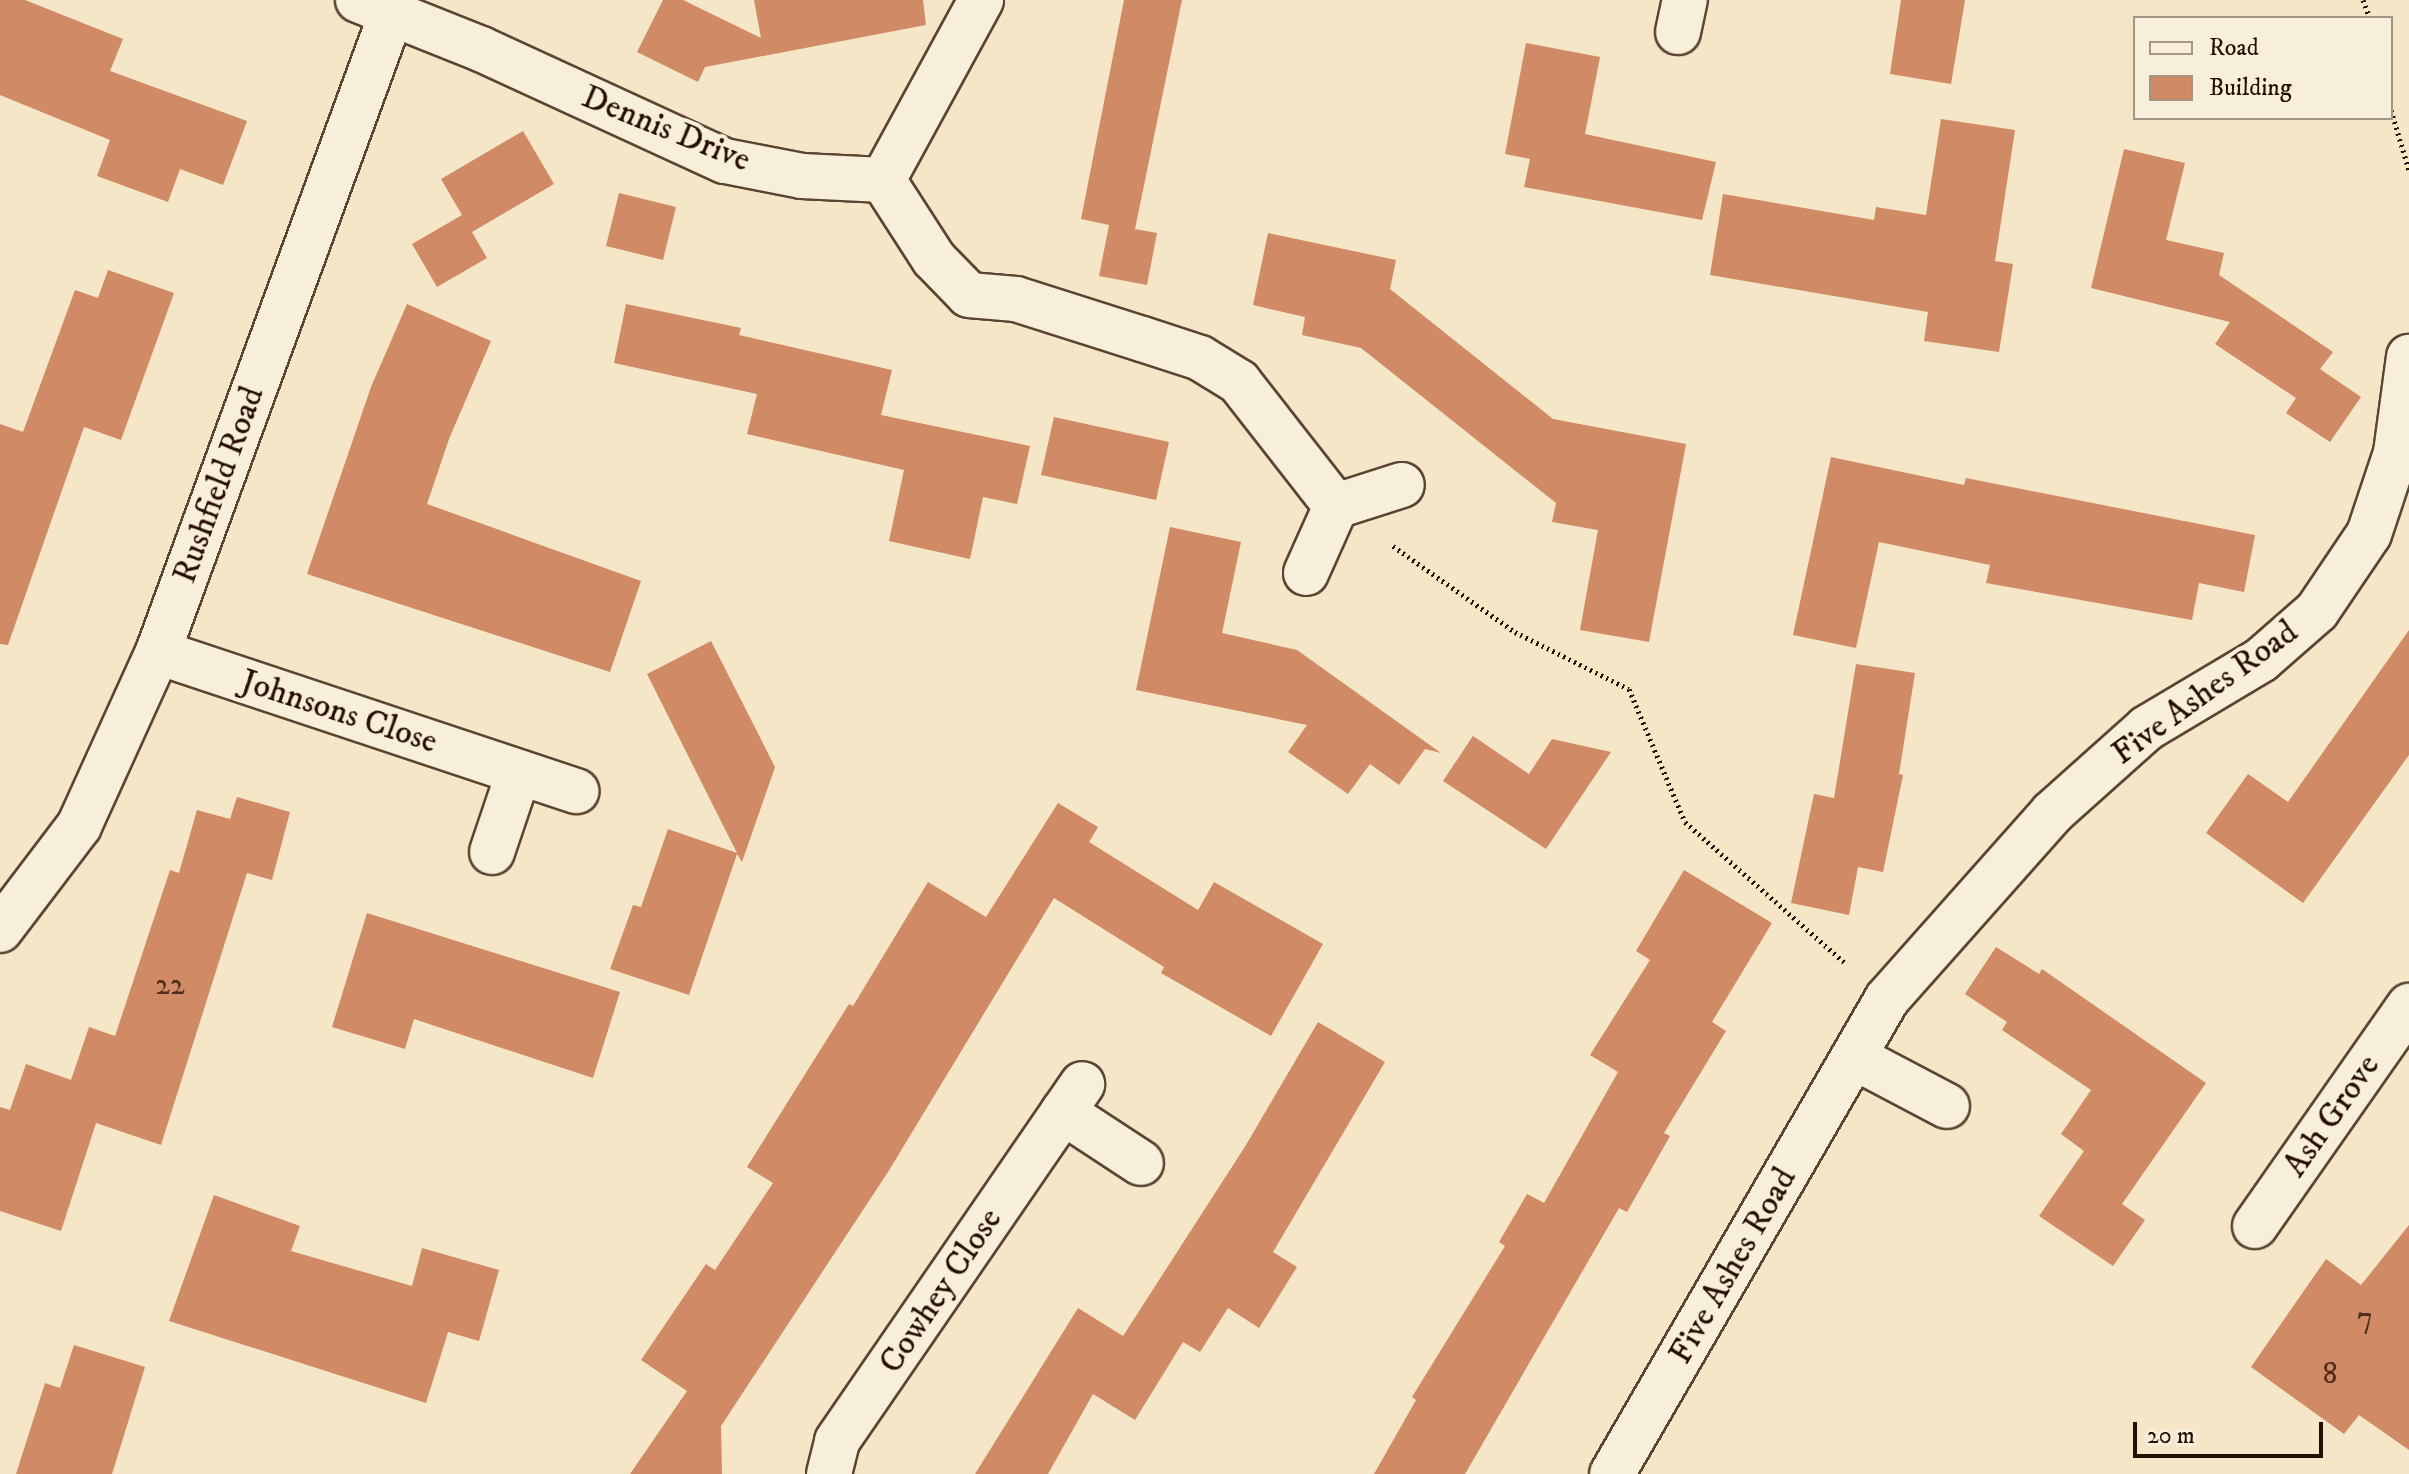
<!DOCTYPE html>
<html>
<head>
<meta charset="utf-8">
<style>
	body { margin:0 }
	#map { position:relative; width:2409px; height:1474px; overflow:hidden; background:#f4e6c7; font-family:"IM FELL DW Pica",serif }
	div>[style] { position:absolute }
	.building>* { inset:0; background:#d18a66 }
	.path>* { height:5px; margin-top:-2.5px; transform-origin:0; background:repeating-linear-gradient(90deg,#260f01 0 2px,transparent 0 6px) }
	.roads { filter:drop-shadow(2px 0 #5a4532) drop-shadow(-2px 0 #5a4532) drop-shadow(0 2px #5a4532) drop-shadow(0 -2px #5a4532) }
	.minor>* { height:44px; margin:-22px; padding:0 22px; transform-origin:22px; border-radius:22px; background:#f8efdb }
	span { translate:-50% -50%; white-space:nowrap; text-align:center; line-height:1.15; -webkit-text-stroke:8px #f8efdb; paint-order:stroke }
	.number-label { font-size:30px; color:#512e1a }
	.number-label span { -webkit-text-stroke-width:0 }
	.street-label { font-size:34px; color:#260f01 }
	.legend { position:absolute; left:2133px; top:16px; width:260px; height:104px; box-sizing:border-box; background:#f8efdb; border:2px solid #a49584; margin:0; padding:10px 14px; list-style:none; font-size:24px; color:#260f01 }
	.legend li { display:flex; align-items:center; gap:16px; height:40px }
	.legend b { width:40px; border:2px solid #a49584 }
	.scale { position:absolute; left:2133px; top:1422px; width:190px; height:36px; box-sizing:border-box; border:4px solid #260f01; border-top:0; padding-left:10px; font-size:24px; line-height:28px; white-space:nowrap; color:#260f01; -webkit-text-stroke:6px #f8efdb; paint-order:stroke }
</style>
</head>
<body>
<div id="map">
	<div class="building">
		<i style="clip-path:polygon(0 0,25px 0,123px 39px,110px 71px,247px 121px,223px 185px,180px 169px,168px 202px,97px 176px,110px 140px,0 95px)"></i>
		<i style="clip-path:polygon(663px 0,683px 0,761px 38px,754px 0,923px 0,926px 25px,705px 67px,698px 82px,637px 52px)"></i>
		<i style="clip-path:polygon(1124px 0,1182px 0,1135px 229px,1157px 233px,1147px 285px,1099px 276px,1109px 225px,1081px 219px)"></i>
		<i style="clip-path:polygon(1901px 0,1965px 0,1951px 84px,1890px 74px)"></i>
		<i style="clip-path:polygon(1526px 43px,1600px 57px,1585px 134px,1716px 162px,1702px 220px,1524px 187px,1530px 159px,1505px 154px)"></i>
		<i style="clip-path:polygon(1941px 119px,2015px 130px,1995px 261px,2013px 264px,1999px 352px,1924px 341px,1928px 312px,1710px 275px,1723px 194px,1874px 220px,1876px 207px,1926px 215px)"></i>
		<i style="clip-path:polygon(523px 131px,554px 184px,472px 232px,487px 258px,437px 287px,412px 244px,462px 215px,441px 179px)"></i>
		<i style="clip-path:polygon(2124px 149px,2185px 163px,2166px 240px,2224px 253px,2219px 275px,2333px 352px,2320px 369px,2361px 397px,2330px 442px,2286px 413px,2296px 398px,2215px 344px,2230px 322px,2091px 288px)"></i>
		<i style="clip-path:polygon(619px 193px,676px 207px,663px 260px,606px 246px)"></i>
		<i style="clip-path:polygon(1268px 233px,1396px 260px,1390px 289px,1553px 419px,1686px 444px,1649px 642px,1580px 630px,1598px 530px,1552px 522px,1556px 503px,1361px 348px,1302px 335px,1305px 317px,1253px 305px)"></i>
		<i style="clip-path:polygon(108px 270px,174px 293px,121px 440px,84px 427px,8px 645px,0 644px,0 424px,23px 432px,75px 290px,98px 298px)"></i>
		<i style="clip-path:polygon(407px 304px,491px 341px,449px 439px,427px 504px,641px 581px,610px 672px,307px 574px,371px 387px)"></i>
		<i style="clip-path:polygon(626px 304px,741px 328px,739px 335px,892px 370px,881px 415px,1030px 446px,1017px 504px,983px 497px,970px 559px,889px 541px,904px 470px,747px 434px,757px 394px,614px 363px)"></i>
		<i style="clip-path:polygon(1054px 417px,1169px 442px,1156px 500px,1041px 475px)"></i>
		<i style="clip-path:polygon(1831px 457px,1964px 485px,1966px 478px,2255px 535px,2244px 592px,2199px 583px,2192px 620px,1986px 583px,1990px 565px,1879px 542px,1856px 648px,1793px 635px)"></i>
		<i style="clip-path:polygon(1170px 527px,1241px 542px,1222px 633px,1297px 650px,1441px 753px,1425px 749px,1399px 785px,1370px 764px,1348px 794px,1288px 752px,1307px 725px,1136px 690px)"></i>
		<i style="clip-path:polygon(2409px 630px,2409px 755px,2303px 903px,2206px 833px,2248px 774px,2288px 802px)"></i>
		<i style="clip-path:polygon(711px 641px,775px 767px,742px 862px,737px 854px,689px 995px,610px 969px,633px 905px,641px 907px,668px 829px,737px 853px,647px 674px)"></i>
		<i style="clip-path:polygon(1856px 664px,1915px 673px,1899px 774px,1903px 775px,1883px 872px,1858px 867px,1849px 915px,1791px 903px,1814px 794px,1834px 798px)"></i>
		<i style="clip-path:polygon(1473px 736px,1529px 774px,1552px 739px,1611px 752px,1546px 849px,1443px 781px)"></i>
		<i style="clip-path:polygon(237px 797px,290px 812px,272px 880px,247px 873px,161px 1145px,96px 1123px,61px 1231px,0 1211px,0 1107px,10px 1110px,26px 1064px,71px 1080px,89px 1027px,115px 1036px,170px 870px,179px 873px,197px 810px,230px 819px)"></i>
		<i style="clip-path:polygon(1058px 803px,1098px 827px,1089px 842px,1198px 910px,1214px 882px,1323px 944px,1271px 1036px,1161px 973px,1164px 967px,1054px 898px,888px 1172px,721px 1426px,722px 1474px,630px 1474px,687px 1391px,641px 1360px,706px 1264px,715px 1270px,773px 1183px,747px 1167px,849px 1004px,853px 1006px,928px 882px,986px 917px)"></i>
		<i style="clip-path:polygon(1684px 870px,1772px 923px,1712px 1022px,1726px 1031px,1664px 1133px,1670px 1136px,1627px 1212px,1619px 1208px,1465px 1474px,1374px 1474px,1416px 1400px,1412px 1397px,1505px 1246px,1499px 1242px,1527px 1194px,1544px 1203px,1618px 1072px,1590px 1055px,1650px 960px,1636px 951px)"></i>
		<i style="clip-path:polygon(367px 913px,620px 992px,593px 1078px,414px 1019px,405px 1049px,332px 1027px)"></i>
		<i style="clip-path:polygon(1996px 947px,2039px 974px,2042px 969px,2206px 1083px,2122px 1204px,2145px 1220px,2113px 1266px,2039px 1216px,2084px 1151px,2061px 1134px,2091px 1090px,2002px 1030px,2007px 1022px,1965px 994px)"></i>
		<i style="clip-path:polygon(1318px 1022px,1385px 1062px,1273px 1252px,1297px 1267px,1259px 1328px,1228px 1308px,1200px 1352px,1183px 1342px,1135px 1420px,1093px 1394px,1048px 1474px,975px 1474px,1078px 1308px,1123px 1336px,1246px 1145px)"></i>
		<i style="clip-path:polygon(214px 1195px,300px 1226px,291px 1251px,412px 1286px,422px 1248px,499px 1270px,479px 1341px,448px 1332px,426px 1403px,169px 1321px)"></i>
		<i style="clip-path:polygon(2409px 1225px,2409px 1450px,2359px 1415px,2344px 1434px,2251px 1367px,2326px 1259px,2361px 1285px)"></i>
		<i style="clip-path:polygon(74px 1345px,145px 1367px,112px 1474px,16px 1474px,45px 1383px,60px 1388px)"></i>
	</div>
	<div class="path">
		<i style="left:2363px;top:0;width:19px;rotate:69deg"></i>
		<i style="left:2391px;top:110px;width:63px;rotate:73.3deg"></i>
		<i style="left:1393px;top:546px;width:149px;rotate:35.2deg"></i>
		<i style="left:1515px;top:632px;width:127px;rotate:26.6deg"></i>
		<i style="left:1629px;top:689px;width:144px;rotate:67.2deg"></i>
		<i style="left:1685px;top:822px;width:212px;rotate:41.4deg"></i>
	</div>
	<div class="roads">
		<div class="minor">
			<i style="left:358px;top:0;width:132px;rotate:21.7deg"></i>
			<i style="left:481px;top:49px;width:268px;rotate:24.7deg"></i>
			<i style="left:725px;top:161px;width:78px;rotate:11deg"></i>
			<i style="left:802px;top:176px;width:81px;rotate:2.8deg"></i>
			<i style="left:883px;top:180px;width:94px;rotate:57.2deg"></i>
			<i style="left:934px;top:259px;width:50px;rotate:45.8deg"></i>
			<i style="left:969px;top:295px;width:47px;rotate:4.9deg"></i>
			<i style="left:1016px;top:299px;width:132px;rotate:17.6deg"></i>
			<i style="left:1142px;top:339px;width:61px;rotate:18.1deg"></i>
			<i style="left:1200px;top:358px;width:46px;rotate:31.6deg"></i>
			<i style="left:1239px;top:382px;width:157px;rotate:52deg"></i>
			<i style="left:1678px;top:32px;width:33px;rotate:-78deg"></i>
			<i style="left:883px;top:180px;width:205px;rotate:-61.4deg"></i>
			<i style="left:1306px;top:573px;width:73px;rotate:-65.9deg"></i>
			<i style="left:1336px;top:506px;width:69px;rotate:-17.7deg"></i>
			<i style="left:158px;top:652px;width:441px;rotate:18.4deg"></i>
			<i style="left:492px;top:852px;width:84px;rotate:-71.4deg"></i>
			<i style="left:0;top:930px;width:131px;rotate:-52.8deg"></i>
			<i style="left:79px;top:826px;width:191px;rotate:-65.6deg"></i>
			<i style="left:158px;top:652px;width:678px;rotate:-69.91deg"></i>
			<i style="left:1854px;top:1057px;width:105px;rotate:27.8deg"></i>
			<i style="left:1063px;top:1112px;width:93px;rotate:33.2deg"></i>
			<i style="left:2255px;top:1226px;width:269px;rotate:-55deg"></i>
			<i style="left:829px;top:1474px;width:34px;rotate:-76deg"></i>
			<i style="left:837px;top:1441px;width:433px;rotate:-55.5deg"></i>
			<i style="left:1612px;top:1474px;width:549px;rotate:-59.93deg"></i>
			<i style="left:1887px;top:999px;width:249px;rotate:-48.4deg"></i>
			<i style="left:2052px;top:813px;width:127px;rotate:-41.8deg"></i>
			<i style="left:2147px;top:728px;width:133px;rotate:-30.8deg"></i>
			<i style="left:2261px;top:660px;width:74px;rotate:-41.2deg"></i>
			<i style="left:2317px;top:611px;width:93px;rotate:-56deg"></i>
			<i style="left:2369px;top:534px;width:85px;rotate:-71.6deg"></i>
			<i style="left:2396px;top:453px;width:97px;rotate:-82.3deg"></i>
		</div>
	</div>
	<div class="number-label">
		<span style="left:170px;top:986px">22</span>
		<span style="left:2365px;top:1319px">7</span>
		<span style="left:2330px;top:1375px">8</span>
	</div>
	<div class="street-label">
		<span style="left:666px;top:129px;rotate:22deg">Dennis Drive</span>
		<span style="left:219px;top:485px;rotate:-70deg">Rushfield Road</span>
		<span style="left:2205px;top:693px;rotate:-36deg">Five Ashes Road</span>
		<span style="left:339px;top:712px;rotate:18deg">Johnsons Close</span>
		<span style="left:2332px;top:1116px;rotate:-55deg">Ash Grove</span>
		<span style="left:1733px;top:1266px;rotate:-60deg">Five Ashes Road</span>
		<span style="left:941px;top:1291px;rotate:-56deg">Cowhey Close</span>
	</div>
	<ul class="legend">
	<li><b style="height:10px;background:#f8efdb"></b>Road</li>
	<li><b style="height:22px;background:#d18a66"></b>Building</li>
	</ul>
	<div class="scale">20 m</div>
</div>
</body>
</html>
